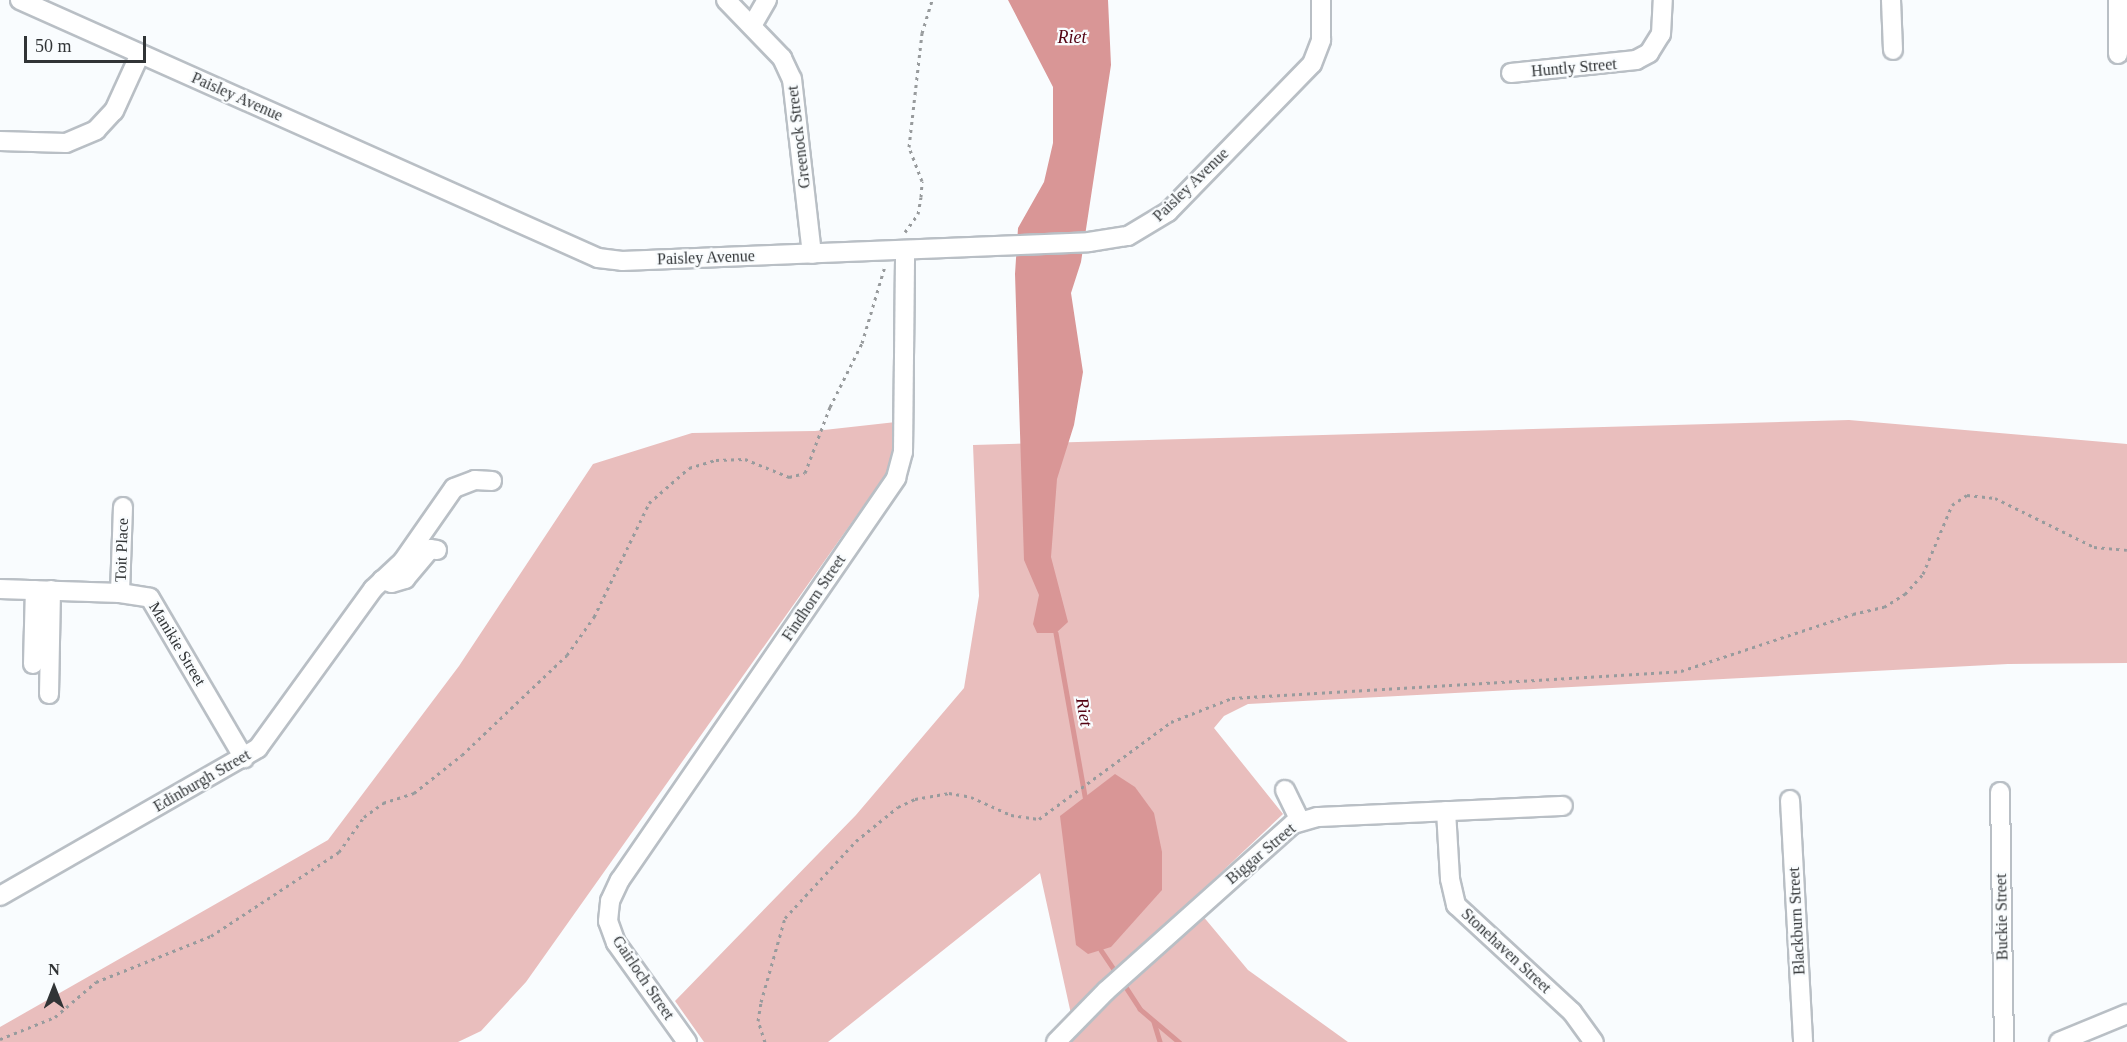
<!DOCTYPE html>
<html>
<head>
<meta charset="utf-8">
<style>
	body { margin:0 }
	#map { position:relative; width:2127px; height:1042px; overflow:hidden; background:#f9fcfe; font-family:Georgia,serif }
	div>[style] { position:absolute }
	.green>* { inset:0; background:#e9bebd }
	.water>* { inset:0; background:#d99696 }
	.stream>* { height:4.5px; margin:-2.25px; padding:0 2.25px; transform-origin:2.25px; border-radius:2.25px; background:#d99696 }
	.path>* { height:3px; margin-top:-1.5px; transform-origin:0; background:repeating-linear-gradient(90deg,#989b9d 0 3px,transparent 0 7.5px) }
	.roads { filter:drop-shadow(2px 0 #b9bfc5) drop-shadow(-2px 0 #b9bfc5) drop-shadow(0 2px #b9bfc5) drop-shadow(0 -2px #b9bfc5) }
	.minor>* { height:18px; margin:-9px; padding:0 9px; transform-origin:9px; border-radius:9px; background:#fff }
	span { translate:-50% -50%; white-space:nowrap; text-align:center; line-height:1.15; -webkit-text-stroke:4.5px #f9fcfe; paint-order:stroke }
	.street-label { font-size:16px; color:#313436 }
	.water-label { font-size:18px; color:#540313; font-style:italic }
	.north { position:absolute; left:24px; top:958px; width:60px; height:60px; -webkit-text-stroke:4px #f9fcfe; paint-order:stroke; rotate:0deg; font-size:16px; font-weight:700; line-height:24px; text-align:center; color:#313436 }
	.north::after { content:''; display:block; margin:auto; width:21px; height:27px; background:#313436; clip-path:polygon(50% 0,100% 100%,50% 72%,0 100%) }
	.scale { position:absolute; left:24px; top:36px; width:122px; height:27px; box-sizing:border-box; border:3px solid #313436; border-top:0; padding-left:8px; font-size:18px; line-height:21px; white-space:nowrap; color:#313436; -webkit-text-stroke:4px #f9fcfe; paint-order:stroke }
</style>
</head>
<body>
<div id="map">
	<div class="green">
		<i style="clip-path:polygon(1849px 420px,2127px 444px,2127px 663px,2008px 664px,1248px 704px,1224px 716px,1214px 728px,1283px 814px,1071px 1014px,1040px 873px,828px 1042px,704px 1042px,675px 1001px,856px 815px,964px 688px,979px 596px,973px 445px)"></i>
		<i style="clip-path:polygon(896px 422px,889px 470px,526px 982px,481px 1031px,458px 1042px,0 1042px,0 1027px,328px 840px,459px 666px,593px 464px,692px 433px,815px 431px)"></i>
		<i style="clip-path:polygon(1197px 909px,1248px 970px,1348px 1042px,1056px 1042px)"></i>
	</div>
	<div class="water">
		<i style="clip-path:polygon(1008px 0,1108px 0,1111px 65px,1081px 262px,1071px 293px,1083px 372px,1074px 425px,1057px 479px,1051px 557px,1068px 622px,1056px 633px,1037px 633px,1033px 624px,1039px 595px,1024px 560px,1015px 274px,1018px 228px,1044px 182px,1053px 143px,1053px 87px)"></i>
		<i style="clip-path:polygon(1115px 774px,1135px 787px,1154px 813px,1162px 852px,1162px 890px,1111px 947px,1088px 954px,1076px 945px,1060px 816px)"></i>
	</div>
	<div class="stream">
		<i style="left:1056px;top:633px;width:166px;rotate:79.9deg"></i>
		<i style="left:1101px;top:950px;width:29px;rotate:56deg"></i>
		<i style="left:1122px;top:981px;width:33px;rotate:57deg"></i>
		<i style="left:1140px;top:1009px;width:51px;rotate:40.2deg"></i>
		<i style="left:1154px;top:1022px;width:21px;rotate:73deg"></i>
	</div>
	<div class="path">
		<i style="left:905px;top:232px;width:22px;rotate:-54deg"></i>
		<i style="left:918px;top:214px;width:17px;rotate:-80deg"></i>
		<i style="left:921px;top:197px;width:16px;rotate:-86deg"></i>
		<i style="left:922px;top:181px;width:36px;rotate:-111deg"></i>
		<i style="left:909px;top:147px;width:115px;rotate:-83.5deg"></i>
		<i style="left:922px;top:33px;width:34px;rotate:-73deg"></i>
		<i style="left:0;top:1039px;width:59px;rotate:-21.8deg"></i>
		<i style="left:55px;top:1017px;width:54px;rotate:-40.5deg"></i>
		<i style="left:96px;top:982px;width:124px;rotate:-21.8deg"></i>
		<i style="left:211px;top:936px;width:153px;rotate:-33.3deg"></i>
		<i style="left:339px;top:852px;width:43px;rotate:-54.5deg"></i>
		<i style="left:364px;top:817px;width:24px;rotate:-36deg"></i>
		<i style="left:383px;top:803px;width:33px;rotate:-18deg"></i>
		<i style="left:414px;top:793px;width:61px;rotate:-38.4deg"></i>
		<i style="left:462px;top:755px;width:145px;rotate:-43.6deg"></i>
		<i style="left:567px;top:655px;width:47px;rotate:-54.6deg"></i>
		<i style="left:594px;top:617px;width:127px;rotate:-64.2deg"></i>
		<i style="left:649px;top:503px;width:53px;rotate:-41.2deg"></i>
		<i style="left:689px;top:468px;width:28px;rotate:-17deg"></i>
		<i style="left:716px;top:460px;width:29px;rotate:-2deg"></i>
		<i style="left:745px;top:459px;width:48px;rotate:22.2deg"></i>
		<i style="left:789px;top:477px;width:16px;rotate:-14deg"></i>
		<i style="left:805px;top:473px;width:71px;rotate:-69.3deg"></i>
		<i style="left:830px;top:407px;width:72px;rotate:-63.4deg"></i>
		<i style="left:862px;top:343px;width:80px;rotate:-73.4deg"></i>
		<i style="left:765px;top:1042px;width:22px;rotate:-108deg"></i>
		<i style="left:758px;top:1021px;width:19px;rotate:-81deg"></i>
		<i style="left:761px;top:1002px;width:87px;rotate:-74.1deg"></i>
		<i style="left:785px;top:918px;width:105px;rotate:-47.3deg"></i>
		<i style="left:856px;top:841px;width:54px;rotate:-39deg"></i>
		<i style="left:898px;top:807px;width:19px;rotate:-25deg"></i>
		<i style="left:915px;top:799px;width:35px;rotate:-10deg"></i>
		<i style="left:949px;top:793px;width:22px;rotate:10deg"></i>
		<i style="left:971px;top:797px;width:44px;rotate:24.2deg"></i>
		<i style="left:1011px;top:815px;width:28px;rotate:8deg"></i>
		<i style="left:1039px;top:819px;width:164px;rotate:-36.3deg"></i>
		<i style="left:1171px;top:722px;width:66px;rotate:-21.5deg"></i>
		<i style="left:1232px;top:698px;width:450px;rotate:-3.4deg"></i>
		<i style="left:1681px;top:671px;width:181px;rotate:-18.3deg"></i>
		<i style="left:1853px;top:614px;width:32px;rotate:-13deg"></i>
		<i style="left:1884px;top:607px;width:25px;rotate:-32deg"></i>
		<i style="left:1905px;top:594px;width:27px;rotate:-48deg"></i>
		<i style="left:1923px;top:574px;width:75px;rotate:-67.2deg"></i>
		<i style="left:1952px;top:505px;width:18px;rotate:-34deg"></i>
		<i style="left:1967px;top:495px;width:28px;rotate:6deg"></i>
		<i style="left:1995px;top:498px;width:110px;rotate:26.3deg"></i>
		<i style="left:2094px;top:547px;width:33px;rotate:5deg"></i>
	</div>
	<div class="roads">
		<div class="minor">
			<i style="left:20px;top:0;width:633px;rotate:24.05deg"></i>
			<i style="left:598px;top:258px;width:24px;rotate:7deg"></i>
			<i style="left:622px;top:261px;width:467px;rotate:-2.3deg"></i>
			<i style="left:1089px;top:242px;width:39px;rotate:-9deg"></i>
			<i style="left:1128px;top:236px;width:47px;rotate:-31deg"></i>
			<i style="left:1168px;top:212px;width:206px;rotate:-45.8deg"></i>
			<i style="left:1312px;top:64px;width:26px;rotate:-69deg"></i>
			<i style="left:1321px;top:40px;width:40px;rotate:-90deg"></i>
			<i style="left:726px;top:0;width:81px;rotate:46deg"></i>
			<i style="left:782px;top:58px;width:23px;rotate:65deg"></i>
			<i style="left:792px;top:79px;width:176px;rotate:83.5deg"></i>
			<i style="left:1891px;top:0;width:50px;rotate:87.7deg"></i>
			<i style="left:753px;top:24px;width:28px;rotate:-60deg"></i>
			<i style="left:2118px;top:54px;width:54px;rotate:-90deg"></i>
			<i style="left:1511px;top:73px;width:126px;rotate:-5.9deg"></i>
			<i style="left:1636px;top:60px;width:15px;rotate:-28deg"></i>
			<i style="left:1649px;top:53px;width:22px;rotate:-58deg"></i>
			<i style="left:1661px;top:34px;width:34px;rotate:-87deg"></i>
			<i style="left:0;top:141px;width:66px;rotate:1.7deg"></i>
			<i style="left:66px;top:143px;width:33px;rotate:-23deg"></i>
			<i style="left:96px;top:130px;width:26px;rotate:-47deg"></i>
			<i style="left:114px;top:111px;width:63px;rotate:-65.5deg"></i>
			<i style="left:382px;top:580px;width:10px;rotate:17deg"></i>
			<i style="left:392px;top:583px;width:14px;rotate:-17deg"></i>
			<i style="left:405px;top:579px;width:39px;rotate:-50deg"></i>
			<i style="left:430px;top:549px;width:7px;rotate:8deg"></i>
			<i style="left:0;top:589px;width:120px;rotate:1.9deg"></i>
			<i style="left:120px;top:593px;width:30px;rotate:9deg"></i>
			<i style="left:150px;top:598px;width:186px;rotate:59.6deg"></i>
			<i style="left:120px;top:593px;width:86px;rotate:-88deg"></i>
			<i style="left:33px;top:664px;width:74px;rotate:-88.5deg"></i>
			<i style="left:49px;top:694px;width:104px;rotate:-88.9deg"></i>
			<i style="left:1285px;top:790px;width:34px;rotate:64deg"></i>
			<i style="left:2000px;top:792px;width:250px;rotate:89.1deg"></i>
			<i style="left:1790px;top:800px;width:242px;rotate:86.9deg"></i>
			<i style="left:1446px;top:811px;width:68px;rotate:86.6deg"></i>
			<i style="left:1450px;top:879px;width:27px;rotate:77deg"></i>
			<i style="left:1456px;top:905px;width:158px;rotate:42.7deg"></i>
			<i style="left:1572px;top:1012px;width:37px;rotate:54deg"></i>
			<i style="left:0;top:896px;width:297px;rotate:-29.8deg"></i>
			<i style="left:258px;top:748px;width:196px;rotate:-54.1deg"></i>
			<i style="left:373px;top:589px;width:41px;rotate:-43deg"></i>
			<i style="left:403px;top:561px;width:89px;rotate:-55.1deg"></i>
			<i style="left:454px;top:488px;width:22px;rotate:-21deg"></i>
			<i style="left:475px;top:480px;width:17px;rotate:3deg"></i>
			<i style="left:687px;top:1042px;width:122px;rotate:-125.6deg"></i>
			<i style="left:616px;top:943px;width:23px;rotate:-110deg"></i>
			<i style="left:608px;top:921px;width:20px;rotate:-84deg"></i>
			<i style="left:610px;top:901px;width:23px;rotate:-65deg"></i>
			<i style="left:620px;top:880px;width:488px;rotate:-55.5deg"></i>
			<i style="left:896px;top:478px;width:27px;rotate:-75deg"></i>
			<i style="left:903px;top:452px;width:201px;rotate:-89.4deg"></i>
			<i style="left:1056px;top:1042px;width:71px;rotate:-45.6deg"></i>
			<i style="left:1106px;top:991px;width:251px;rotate:-41.8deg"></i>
			<i style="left:1293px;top:824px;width:25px;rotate:-16deg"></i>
			<i style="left:1317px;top:817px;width:246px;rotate:-2.6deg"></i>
			<i style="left:2059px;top:1042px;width:74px;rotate:-22.4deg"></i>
		</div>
	</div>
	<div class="street-label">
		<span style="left:1574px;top:68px;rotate:-5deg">Huntly Street</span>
		<span style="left:237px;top:97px;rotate:24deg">Paisley Avenue</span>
		<span style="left:799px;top:137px;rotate:-97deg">Greenock Street</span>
		<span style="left:1191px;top:185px;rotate:-44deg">Paisley Avenue</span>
		<span style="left:706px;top:258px;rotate:-2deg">Paisley Avenue</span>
		<span style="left:122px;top:550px;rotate:-88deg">Toit Place</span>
		<span style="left:814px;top:598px;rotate:-56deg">Findhorn Street</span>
		<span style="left:177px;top:644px;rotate:59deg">Manikie Street</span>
		<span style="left:202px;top:781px;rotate:-30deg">Edinburgh Street</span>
		<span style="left:1261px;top:854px;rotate:-40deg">Biggar Street</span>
		<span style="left:2002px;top:917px;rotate:-91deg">Buckie Street</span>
		<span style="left:1797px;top:921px;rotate:-93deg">Blackburn Street</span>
		<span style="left:1506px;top:951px;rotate:43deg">Stonehaven Street</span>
		<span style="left:643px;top:978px;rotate:56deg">Gairloch Street</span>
	</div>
	<div class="water-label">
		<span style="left:1072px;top:37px">Riet</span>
		<span style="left:1084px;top:712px;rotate:80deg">Riet</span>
	</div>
	<div class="north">N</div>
	<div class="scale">50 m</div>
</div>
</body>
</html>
